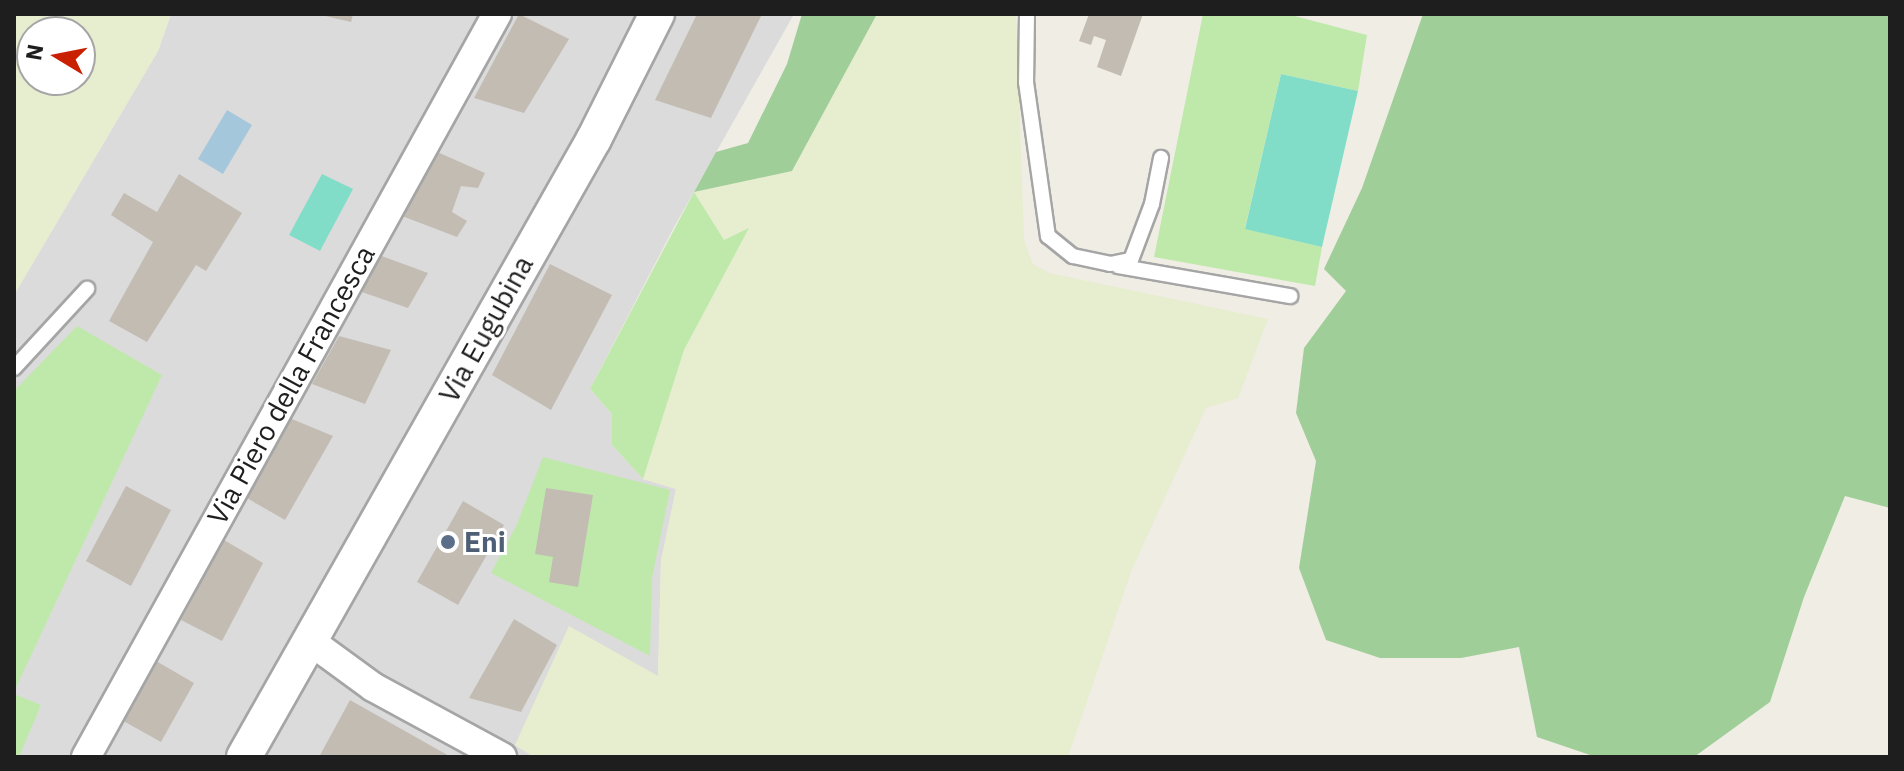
<!DOCTYPE html>
<html>
<head>
<meta charset="utf-8">
<style>
	body { margin:0 }
	#map { position:relative; width:1904px; height:771px; overflow:hidden; background:#efede4; font-family:"IBM Plex Sans",sans-serif }
	div>[style] { position:absolute }
	.residential>* { inset:0; background:#dcdbdb }
	.farmland>* { inset:0; background:#e7edcf }
	.grass>* { inset:0; background:#bfe9aa }
	.forest>* { inset:0; background:#a0ce99 }
	.pitch>* { inset:0; background:#82ddc8 }
	.water>* { inset:0; background:#a5c7dc }
	.building>* { inset:0; background:#c3bcb3 }
	.roads { filter:drop-shadow(2px 0 #a5a5a5) drop-shadow(-2px 0 #a5a5a5) drop-shadow(0 2px #a5a5a5) drop-shadow(0 -2px #a5a5a5) }
	.service>* { height:14px; margin:-7px; padding:0 7px; transform-origin:7px; border-radius:7px; background:#fff }
	.minor>* { height:28px; margin:-14px; padding:0 14px; transform-origin:14px; border-radius:14px; background:#fff }
	.tertiary>* { height:34px; margin:-17px; padding:0 17px; transform-origin:17px; border-radius:17px; background:#fff }
	.dots>* { width:22px; height:22px; translate:-50% -50%; box-sizing:border-box; border:4px solid #fff; border-radius:50% }
	span { translate:-50% -50%; white-space:nowrap; text-align:center; line-height:1.15; -webkit-text-stroke:6px #fff; paint-order:stroke }
	.street-label { font-size:28px; color:#1e1e1e }
	.service-label { font-size:28px; color:#4e5e75; font-weight:700 }
	.left { translate:0 -50%; text-align:left }
	.frame { position:absolute; inset:0; border:16px solid #1e1e1e; pointer-events:none }
	.north { position:absolute; left:16px; top:16px; width:80px; height:80px; box-sizing:border-box; background:#fff; border:2px solid #a5a5a5; border-radius:50%; rotate:280deg; font-size:22px; font-weight:700; line-height:32px; text-align:center; color:#1e1e1e }
	.north::after { content:''; display:block; margin:auto; width:28px; height:36px; background:#c92002; clip-path:polygon(50% 0,100% 100%,50% 72%,0 100%) }
</style>
</head>
<body>
<div id="map">
	<div class="residential">
		<i style="clip-path:polygon(171px 14px,794px 14px,674px 227px,590px 389px,612px 414px,612px 445px,643px 479px,676px 489px,661px 561px,658px 676px,515px 745px,534px 757px,14px 757px,14px 295px,158px 51px)"></i>
	</div>
	<div class="farmland">
		<i style="clip-path:polygon(evenodd,14px 14px,171px 14px,158px 51px,14px 295px,14px 14px,80px 32px,80px 80px,32px 80px,32px 32px,80px 32px)"></i>
		<i style="clip-path:polygon(877px 14px,1016px 14px,1024px 240px,1033px 264px,1049px 273px,1268px 319px,1238px 398px,1206px 408px,1132px 569px,1068px 757px,534px 757px,515px 745px,569px 626px,658px 676px,661px 561px,676px 489px,643px 479px,684px 350px,748px 230px,724px 240px,694px 192px,792px 171px)"></i>
	</div>
	<div class="grass">
		<i style="clip-path:polygon(1203px 14px,1287px 14px,1367px 35px,1358px 91px,1281px 74px,1245px 228px,1322px 247px,1315px 286px,1154px 257px)"></i>
		<i style="clip-path:polygon(694px 192px,724px 240px,749px 228px,684px 350px,643px 479px,612px 445px,612px 414px,590px 389px)"></i>
		<i style="clip-path:polygon(77px 326px,162px 375px,14px 692px,14px 391px)"></i>
		<i style="clip-path:polygon(543px 457px,670px 490px,652px 578px,650px 656px,491px 573px,517px 524px)"></i>
		<i style="clip-path:polygon(14px 694px,41px 705px,19px 757px,14px 757px)"></i>
	</div>
	<div class="forest">
		<i style="clip-path:polygon(802px 14px,877px 14px,792px 171px,694px 192px,716px 152px,748px 143px,787px 64px)"></i>
		<i style="clip-path:polygon(1423px 14px,1890px 14px,1890px 508px,1845px 496px,1804px 597px,1770px 702px,1694px 757px,1596px 757px,1537px 737px,1519px 647px,1461px 658px,1380px 658px,1326px 640px,1299px 568px,1316px 461px,1296px 413px,1304px 348px,1346px 291px,1324px 269px,1362px 188px)"></i>
	</div>
	<div class="pitch">
		<i style="clip-path:polygon(1281px 74px,1358px 91px,1322px 247px,1245px 229px)"></i>
		<i style="clip-path:polygon(322px 174px,353px 189px,320px 251px,289px 235px)"></i>
	</div>
	<div class="water">
		<i style="clip-path:polygon(227px 110px,252px 125px,223px 174px,198px 159px)"></i>
	</div>
	<div class="building">
		<i style="clip-path:polygon(317px 14px,353px 14px,351px 22px)"></i>
		<i style="clip-path:polygon(519px 14px,569px 39px,524px 113px,474px 98px)"></i>
		<i style="clip-path:polygon(697px 14px,762px 14px,711px 118px,655px 100px)"></i>
		<i style="clip-path:polygon(1089px 14px,1143px 14px,1121px 76px,1097px 67px,1106px 40px,1094px 36px,1091px 45px,1079px 41px)"></i>
		<i style="clip-path:polygon(435px 151px,485px 173px,478px 188px,461px 186px,452px 212px,467px 221px,457px 237px,402px 216px)"></i>
		<i style="clip-path:polygon(179px 174px,242px 213px,206px 271px,196px 265px,147px 342px,109px 321px,153px 242px,111px 215px,124px 193px,157px 212px)"></i>
		<i style="clip-path:polygon(379px 255px,428px 273px,408px 308px,359px 291px)"></i>
		<i style="clip-path:polygon(550px 264px,612px 295px,551px 410px,492px 375px)"></i>
		<i style="clip-path:polygon(339px 336px,391px 350px,365px 404px,312px 384px)"></i>
		<i style="clip-path:polygon(287px 417px,333px 436px,285px 520px,245px 497px)"></i>
		<i style="clip-path:polygon(126px 486px,171px 510px,131px 586px,86px 561px)"></i>
		<i style="clip-path:polygon(546px 488px,593px 495px,578px 587px,549px 582px,553px 557px,535px 554px)"></i>
		<i style="clip-path:polygon(463px 501px,504px 525px,458px 605px,417px 582px)"></i>
		<i style="clip-path:polygon(224px 540px,263px 563px,222px 641px,181px 620px)"></i>
		<i style="clip-path:polygon(514px 619px,557px 645px,521px 712px,469px 698px)"></i>
		<i style="clip-path:polygon(151px 658px,194px 683px,161px 742px,118px 718px)"></i>
		<i style="clip-path:polygon(350px 700px,451px 757px,319px 757px)"></i>
	</div>
	<div class="roads">
		<div class="service">
			<i style="left:1027px;top:14px;width:68px;rotate:90.8deg"></i>
			<i style="left:1026px;top:82px;width:156px;rotate:81.9deg"></i>
			<i style="left:1048px;top:236px;width:32px;rotate:39deg"></i>
			<i style="left:1073px;top:256px;width:38px;rotate:12deg"></i>
			<i style="left:1110px;top:264px;width:21px;rotate:-11deg"></i>
			<i style="left:1131px;top:260px;width:60px;rotate:-69.4deg"></i>
			<i style="left:1152px;top:204px;width:47px;rotate:-78.9deg"></i>
			<i style="left:1118px;top:266px;width:175px;rotate:9.9deg"></i>
			<i style="left:14px;top:368px;width:108px;rotate:-47.3deg"></i>
		</div>
		<div class="minor">
			<i style="left:310px;top:641px;width:78px;rotate:36.1deg"></i>
			<i style="left:373px;top:687px;width:147px;rotate:28.5deg"></i>
			<i style="left:86px;top:757px;width:849px;rotate:-61.05deg"></i>
		</div>
		<div class="tertiary">
			<i style="left:244px;top:757px;width:710px;rotate:-60.48deg"></i>
			<i style="left:594px;top:139px;width:140px;rotate:-63.3deg"></i>
		</div>
	</div>
	<div class="dots">
		<i style="left:448px;top:542px;background:#5c6f8a"></i>
	</div>
	<div class="street-label">
		<span style="left:486px;top:329px;rotate:-61deg">Via Eugubina</span>
		<span style="left:291px;top:385px;rotate:-61deg">Via Piero della Francesca</span>
	</div>
	<div class="service-label">
		<span class="left" style="left:464px;top:542px">Eni</span>
	</div>
	<div class="frame"></div>
	<div class="north">N</div>
</div>
</body>
</html>
